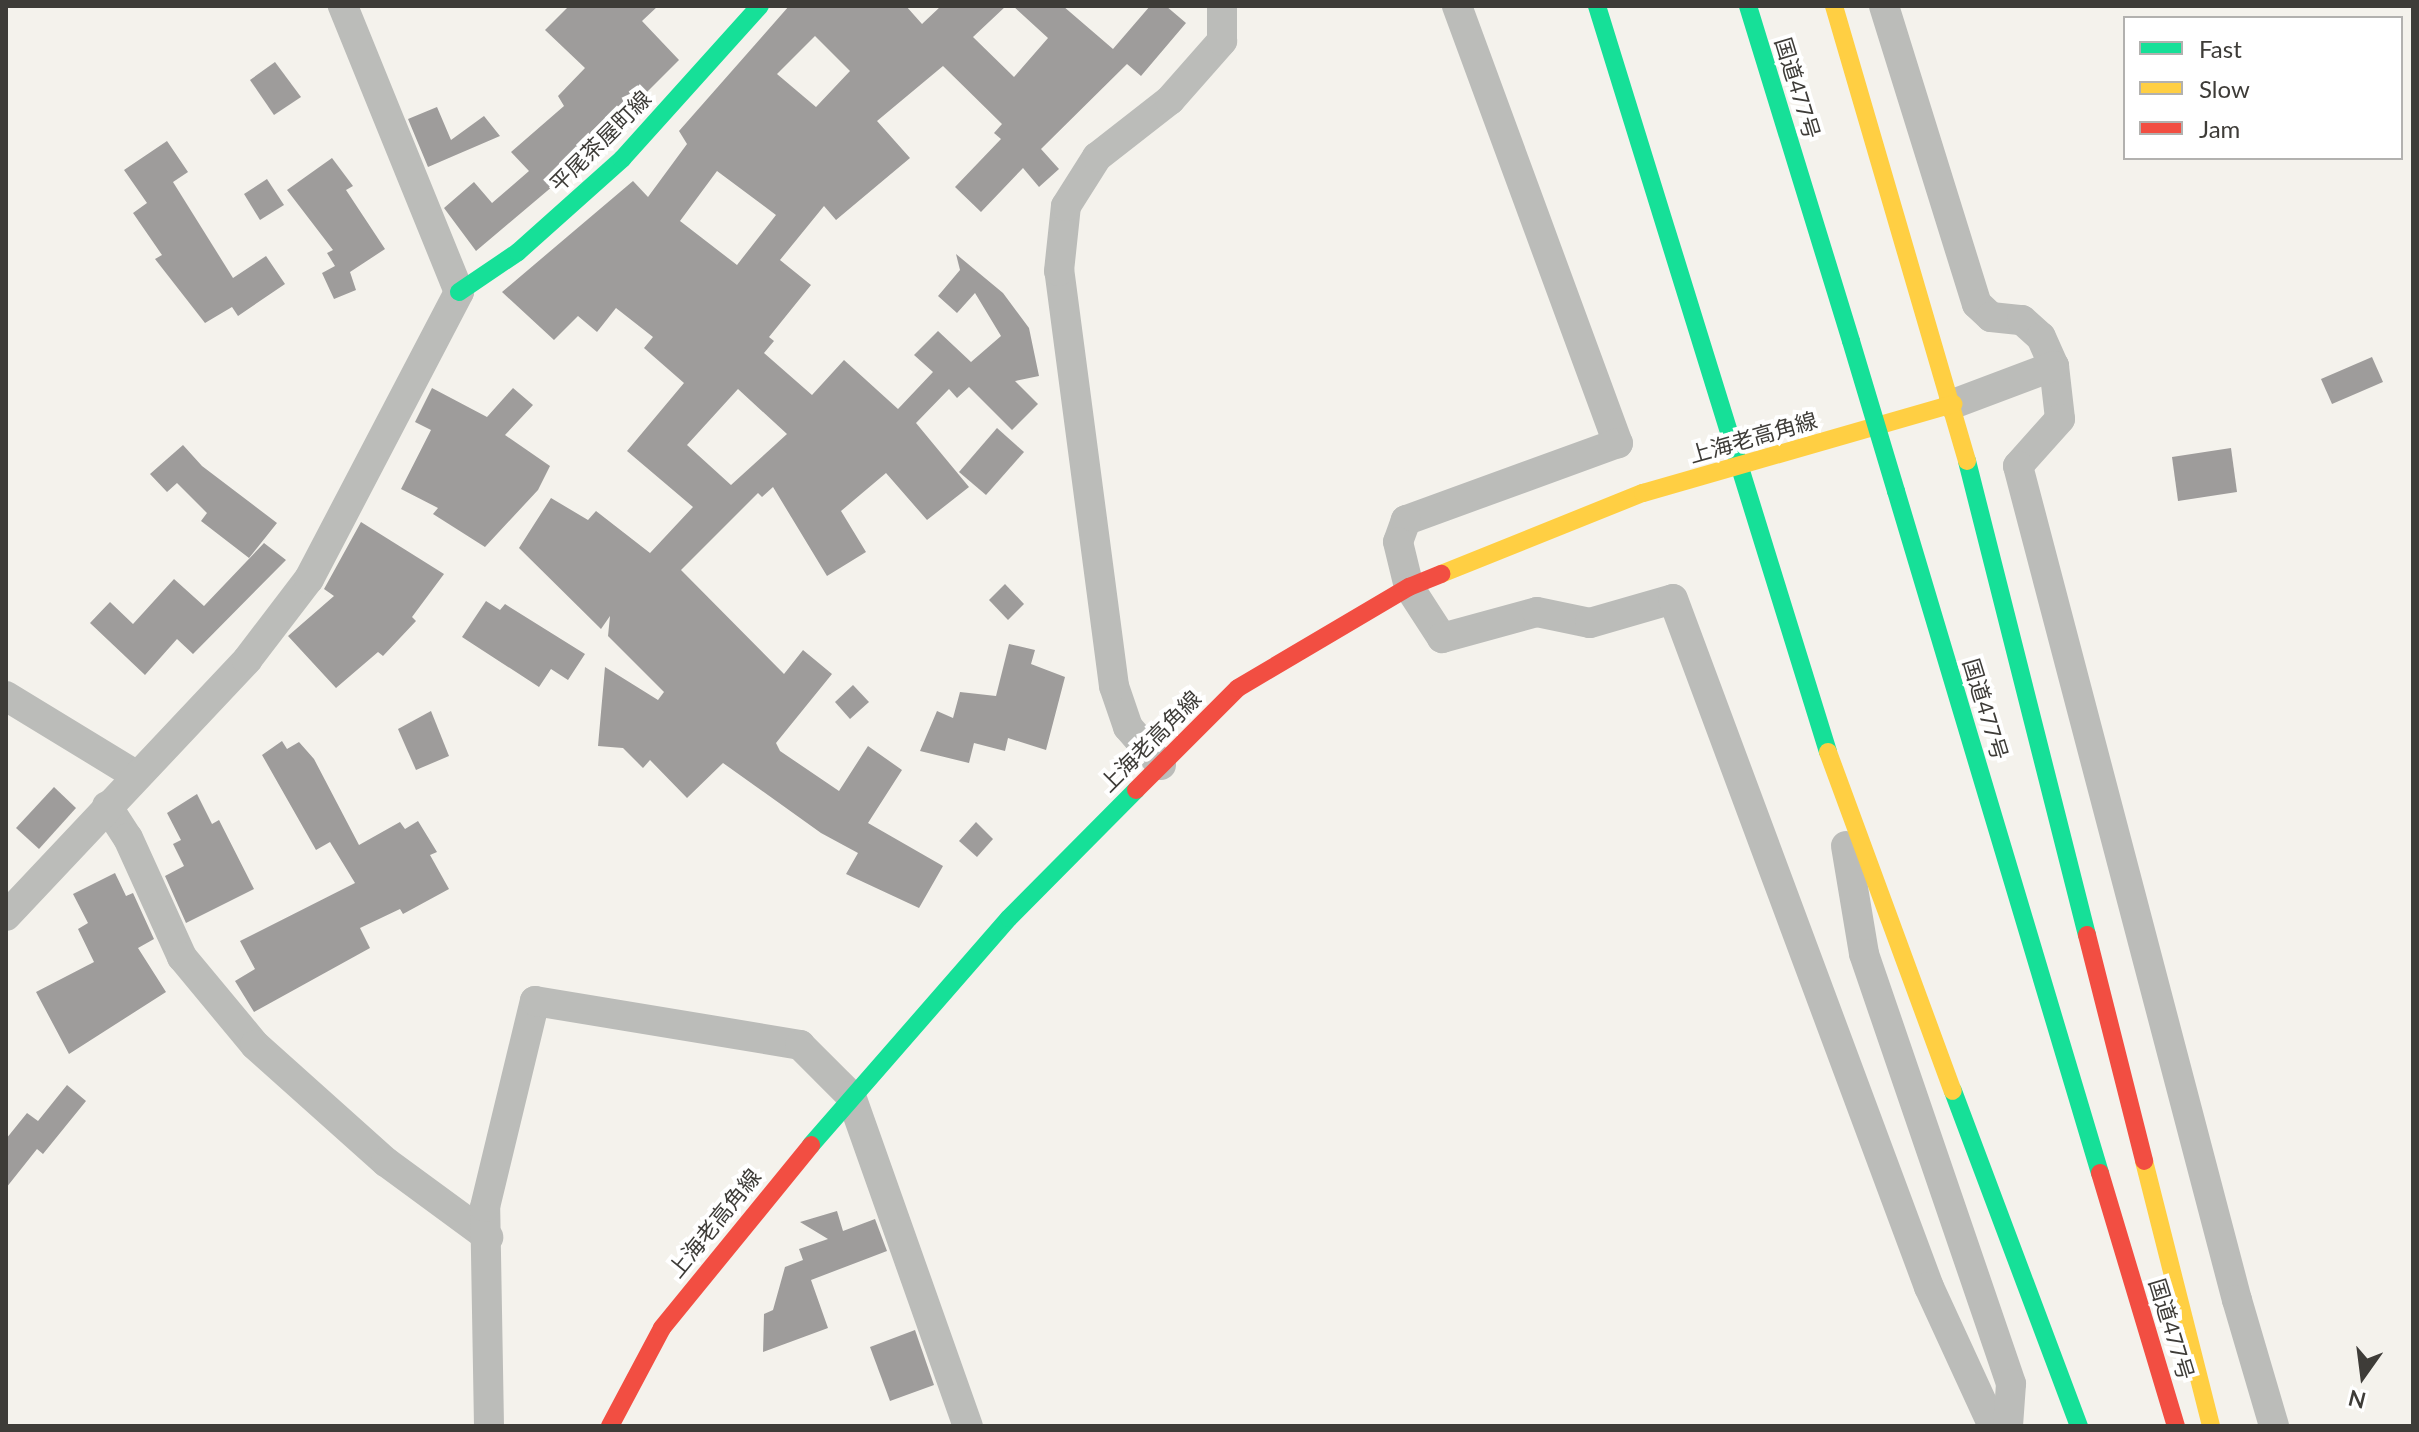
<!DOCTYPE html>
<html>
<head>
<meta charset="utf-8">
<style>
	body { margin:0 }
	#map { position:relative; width:2419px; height:1432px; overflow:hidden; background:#f4f2ec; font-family:Lato,"Noto Sans JP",sans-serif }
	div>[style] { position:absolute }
	.building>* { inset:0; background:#9e9c9b }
	.street>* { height:30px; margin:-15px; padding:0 15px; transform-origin:15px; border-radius:15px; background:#bbbcb9 }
	.fast>* { height:18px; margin:-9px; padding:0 9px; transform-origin:9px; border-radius:9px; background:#16e098 }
	.slow>* { height:18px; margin:-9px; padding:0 9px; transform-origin:9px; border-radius:9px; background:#ffcf43 }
	.jam>* { height:18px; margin:-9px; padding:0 9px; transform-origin:9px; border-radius:9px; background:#f24e42 }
	.fast-bridge>* { height:18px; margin:-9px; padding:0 9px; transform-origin:9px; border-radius:9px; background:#16e098 }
	span { translate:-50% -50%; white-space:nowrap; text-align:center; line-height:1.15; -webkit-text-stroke:8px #fff; paint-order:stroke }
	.street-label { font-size:22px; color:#3e3c38 }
	.frame { position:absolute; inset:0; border:8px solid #3e3c38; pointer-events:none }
	.legend { position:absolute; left:2123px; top:16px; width:280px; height:144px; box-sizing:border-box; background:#fff; border:2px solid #b2b1af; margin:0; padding:10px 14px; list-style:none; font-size:24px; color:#3e3c38 }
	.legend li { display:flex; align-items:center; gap:16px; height:40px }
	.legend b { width:40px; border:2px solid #b2b1af }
	.north { position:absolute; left:2323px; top:1336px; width:80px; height:80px; -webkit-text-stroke:6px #fff; paint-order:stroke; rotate:194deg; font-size:22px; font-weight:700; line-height:32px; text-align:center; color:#3e3c38 }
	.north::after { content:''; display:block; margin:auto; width:28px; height:36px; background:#3e3c38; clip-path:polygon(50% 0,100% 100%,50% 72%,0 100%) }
</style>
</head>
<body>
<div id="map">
	<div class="building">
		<i style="clip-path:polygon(569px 6px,658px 6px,642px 21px,679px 60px,607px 132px,611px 136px,605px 142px,476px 251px,444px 208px,474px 182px,492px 203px,529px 171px,511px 152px,564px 106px,558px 96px,585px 68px,545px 30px)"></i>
		<i style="clip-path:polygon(evenodd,789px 6px,906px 6px,922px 24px,941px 6px,1006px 6px,973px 37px,1014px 77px,1048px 38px,1013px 6px,1063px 6px,1113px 49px,1150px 6px,1166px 6px,1186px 23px,1141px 76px,1127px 64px,1041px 149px,1059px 169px,1039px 187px,1023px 168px,981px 212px,955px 187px,1001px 139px,994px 133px,1002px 124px,943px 66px,877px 121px,910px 158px,836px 220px,824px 206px,780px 260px,811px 285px,769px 337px,774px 341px,764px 353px,812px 395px,844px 360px,898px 409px,933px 372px,914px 355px,938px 331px,971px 362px,1001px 336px,975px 293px,957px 313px,938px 296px,960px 270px,956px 254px,1003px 293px,1029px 328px,1039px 376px,1015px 381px,1038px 404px,1012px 430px,969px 387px,957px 398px,949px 389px,916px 423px,969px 487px,927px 520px,886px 473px,841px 511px,866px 552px,827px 576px,773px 487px,762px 497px,758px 493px,681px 570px,784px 674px,803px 650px,832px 674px,776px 743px,780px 751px,839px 791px,868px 746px,902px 770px,868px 823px,943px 866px,919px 908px,846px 874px,858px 853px,821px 833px,723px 763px,687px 798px,650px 760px,643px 768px,623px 748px,598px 746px,605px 667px,658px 700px,664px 692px,608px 636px,610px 616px,601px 629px,519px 548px,551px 498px,588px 520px,596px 511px,650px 553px,693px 507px,627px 451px,684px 383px,644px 348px,653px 337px,616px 308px,597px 332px,578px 316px,554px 340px,502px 292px,633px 181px,648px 197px,687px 144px,679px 131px,789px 6px,815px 36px,850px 71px,816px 107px,777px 74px,815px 36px,789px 6px,717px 171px,776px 215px,737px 265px,680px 221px,717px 171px,789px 6px,738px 389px,787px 434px,731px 485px,687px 445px,738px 389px)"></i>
		<i style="clip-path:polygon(275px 62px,301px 97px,274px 115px,250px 80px)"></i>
		<i style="clip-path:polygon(437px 107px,451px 140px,484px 116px,500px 136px,428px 167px,408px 119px)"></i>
		<i style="clip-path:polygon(167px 141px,188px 172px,173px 182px,233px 278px,266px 256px,285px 284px,238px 316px,232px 307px,205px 323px,155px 259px,162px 255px,133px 213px,147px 203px,124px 170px)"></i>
		<i style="clip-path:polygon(332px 158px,353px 186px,346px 190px,385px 249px,350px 272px,356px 290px,334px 299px,322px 273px,335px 266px,327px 253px,333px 250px,287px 190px)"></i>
		<i style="clip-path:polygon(267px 179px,284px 205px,260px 220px,244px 194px)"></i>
		<i style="clip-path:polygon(2372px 357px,2383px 382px,2332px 404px,2321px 379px)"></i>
		<i style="clip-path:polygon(432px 388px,487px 417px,513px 388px,533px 405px,505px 435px,550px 466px,538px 490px,485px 547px,433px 514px,438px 508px,401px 489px,431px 430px,415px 422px)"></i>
		<i style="clip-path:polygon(997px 428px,1024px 452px,986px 495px,959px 472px)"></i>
		<i style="clip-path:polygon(183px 445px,202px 466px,277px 523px,249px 558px,201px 521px,207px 513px,177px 483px,167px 492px,150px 474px)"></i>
		<i style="clip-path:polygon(2231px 448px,2237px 492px,2178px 501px,2172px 457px)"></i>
		<i style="clip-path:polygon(361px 522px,444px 574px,412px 617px,416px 621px,383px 656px,378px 652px,336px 688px,288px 636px,334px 596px,324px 589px)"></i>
		<i style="clip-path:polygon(264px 543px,286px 560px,193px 654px,177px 639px,145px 675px,90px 623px,110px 602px,133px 624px,174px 579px,204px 606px)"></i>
		<i style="clip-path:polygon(1005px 584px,1024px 604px,1008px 620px,989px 600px)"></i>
		<i style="clip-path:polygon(486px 601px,500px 610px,505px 604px,585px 654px,568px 680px,551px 669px,539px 687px,462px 637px)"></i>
		<i style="clip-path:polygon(1009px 644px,1035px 650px,1031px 664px,1065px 677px,1046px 750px,1008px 738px,1005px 751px,974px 743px,969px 763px,920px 751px,937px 711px,953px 718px,960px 692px,996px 696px)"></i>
		<i style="clip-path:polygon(853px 685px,869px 702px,850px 719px,835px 702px)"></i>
		<i style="clip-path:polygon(431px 711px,449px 756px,416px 770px,398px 729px)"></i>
		<i style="clip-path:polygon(282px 741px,287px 749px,299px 742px,314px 759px,359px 845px,400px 822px,405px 829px,418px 821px,437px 852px,430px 855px,449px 889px,403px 914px,400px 909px,360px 928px,370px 948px,254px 1012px,235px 981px,255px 969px,240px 941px,355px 883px,330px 842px,316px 850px,266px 762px,262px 755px)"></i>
		<i style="clip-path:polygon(54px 787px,76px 808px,39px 849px,16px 828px)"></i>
		<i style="clip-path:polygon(197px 794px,212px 824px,219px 820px,254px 889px,186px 923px,165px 876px,184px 866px,173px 844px,181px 840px,167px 813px)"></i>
		<i style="clip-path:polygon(976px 822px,993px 839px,977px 857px,959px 841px)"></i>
		<i style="clip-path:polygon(115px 873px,126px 896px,133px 893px,154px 939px,138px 948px,166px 992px,69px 1054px,36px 992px,94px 962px,78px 929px,88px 923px,73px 894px)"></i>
		<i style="clip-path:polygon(67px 1085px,86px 1101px,43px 1154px,37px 1149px,6px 1188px,6px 1139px,27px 1113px,38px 1121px)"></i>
		<i style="clip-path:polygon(837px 1211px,843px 1231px,875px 1219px,887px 1251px,811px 1280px,828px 1328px,763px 1352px,764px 1314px,773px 1310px,785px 1267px,803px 1260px,799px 1249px,828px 1239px,800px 1222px)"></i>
		<i style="clip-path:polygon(915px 1330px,934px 1385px,890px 1401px,870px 1347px)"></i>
	</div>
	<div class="street">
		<i style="left:1457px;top:6px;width:466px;rotate:69.8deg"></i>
		<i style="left:1618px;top:443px;width:226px;rotate:160deg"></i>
		<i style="left:1406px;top:520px;width:23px;rotate:110deg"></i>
		<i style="left:1398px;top:542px;width:46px;rotate:76.3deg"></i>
		<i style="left:1409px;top:587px;width:61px;rotate:57.1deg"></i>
		<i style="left:1442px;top:638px;width:98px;rotate:-15.3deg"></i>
		<i style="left:1537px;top:612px;width:54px;rotate:11.7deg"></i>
		<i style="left:1590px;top:623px;width:86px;rotate:-16.1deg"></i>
		<i style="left:1673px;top:599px;width:734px;rotate:69.59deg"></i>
		<i style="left:1929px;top:1287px;width:153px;rotate:65.3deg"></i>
		<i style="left:1884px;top:6px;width:312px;rotate:72.7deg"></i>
		<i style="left:1977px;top:304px;width:19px;rotate:43deg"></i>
		<i style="left:1991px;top:317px;width:31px;rotate:6deg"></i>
		<i style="left:2022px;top:320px;width:25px;rotate:42deg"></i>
		<i style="left:2041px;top:337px;width:32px;rotate:66deg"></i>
		<i style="left:2054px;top:366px;width:53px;rotate:83.5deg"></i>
		<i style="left:2060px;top:419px;width:63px;rotate:131.8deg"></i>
		<i style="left:2018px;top:466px;width:862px;rotate:75.29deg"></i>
		<i style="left:2237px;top:1300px;width:131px;rotate:73.6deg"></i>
		<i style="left:1953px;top:404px;width:108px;rotate:-20.6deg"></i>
		<i style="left:6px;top:696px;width:150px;rotate:31.4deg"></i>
		<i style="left:1161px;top:765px;width:50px;rotate:-131deg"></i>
		<i style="left:1128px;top:727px;width:43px;rotate:-108.9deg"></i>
		<i style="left:1114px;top:686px;width:419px;rotate:-97.5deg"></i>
		<i style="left:1059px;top:271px;width:65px;rotate:-83.9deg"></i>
		<i style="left:1066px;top:206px;width:58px;rotate:-57.7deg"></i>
		<i style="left:1097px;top:157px;width:93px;rotate:-38deg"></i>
		<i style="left:1170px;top:100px;width:79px;rotate:-48.6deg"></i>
		<i style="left:1222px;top:41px;width:35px;rotate:-90deg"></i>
		<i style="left:107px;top:806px;width:38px;rotate:57deg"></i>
		<i style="left:128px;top:838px;width:131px;rotate:65.6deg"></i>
		<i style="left:182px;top:957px;width:114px;rotate:50.3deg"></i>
		<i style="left:255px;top:1045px;width:176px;rotate:41.8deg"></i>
		<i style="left:386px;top:1162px;width:127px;rotate:36.3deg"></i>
		<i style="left:1846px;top:846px;width:109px;rotate:80.5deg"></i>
		<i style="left:1864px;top:954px;width:454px;rotate:71.1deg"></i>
		<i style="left:2011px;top:1384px;width:42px;rotate:94.1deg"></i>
		<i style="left:6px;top:916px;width:352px;rotate:-46.7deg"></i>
		<i style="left:247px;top:660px;width:102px;rotate:-52.6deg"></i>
		<i style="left:309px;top:579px;width:324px;rotate:-62.4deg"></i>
		<i style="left:459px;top:292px;width:309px;rotate:-112.1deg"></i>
		<i style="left:489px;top:1426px;width:219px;rotate:-91deg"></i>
		<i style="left:485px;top:1207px;width:212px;rotate:-76.4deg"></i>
		<i style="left:535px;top:1001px;width:269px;rotate:9.4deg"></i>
		<i style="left:800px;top:1045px;width:72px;rotate:45deg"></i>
		<i style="left:851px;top:1096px;width:350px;rotate:70.5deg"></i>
	</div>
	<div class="fast">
		<i style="left:1597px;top:6px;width:781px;rotate:72.79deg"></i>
		<i style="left:1748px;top:6px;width:350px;rotate:72.9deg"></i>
		<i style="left:459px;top:292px;width:71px;rotate:-34.1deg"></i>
		<i style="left:518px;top:252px;width:140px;rotate:-41.8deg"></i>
		<i style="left:622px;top:159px;width:206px;rotate:-48deg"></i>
		<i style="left:1967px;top:461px;width:489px;rotate:75.8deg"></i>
		<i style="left:1896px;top:491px;width:712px;rotate:73.35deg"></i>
		<i style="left:1953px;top:1091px;width:358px;rotate:69.4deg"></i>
		<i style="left:811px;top:1145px;width:301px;rotate:-48.9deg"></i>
		<i style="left:1009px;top:918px;width:180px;rotate:-45.2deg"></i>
	</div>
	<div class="slow">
		<i style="left:1834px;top:6px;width:474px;rotate:73.7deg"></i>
		<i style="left:1441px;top:574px;width:218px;rotate:-21.9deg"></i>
		<i style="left:1643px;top:493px;width:323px;rotate:-16deg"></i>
		<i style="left:1828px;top:752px;width:361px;rotate:69.8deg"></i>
		<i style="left:2144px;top:1161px;width:273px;rotate:75.8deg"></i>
	</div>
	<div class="jam">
		<i style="left:1136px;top:790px;width:144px;rotate:-45deg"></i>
		<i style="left:1238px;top:688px;width:199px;rotate:-30.6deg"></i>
		<i style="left:1409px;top:587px;width:35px;rotate:-22deg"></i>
		<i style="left:2087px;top:935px;width:233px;rotate:75.8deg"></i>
		<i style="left:2100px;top:1173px;width:264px;rotate:73.3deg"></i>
		<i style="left:610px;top:1426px;width:111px;rotate:-62deg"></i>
		<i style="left:662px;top:1328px;width:236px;rotate:-50.8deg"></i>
	</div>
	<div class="fast-bridge">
		<i style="left:1851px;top:341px;width:157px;rotate:73.3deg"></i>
	</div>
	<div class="street-label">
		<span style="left:1798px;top:88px;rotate:73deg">国道477号</span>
		<span style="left:600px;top:141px;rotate:-45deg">平尾茶屋町線</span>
		<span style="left:1753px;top:437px;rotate:-16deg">上海老高角線</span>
		<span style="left:1986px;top:709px;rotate:73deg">国道477号</span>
		<span style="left:1150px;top:741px;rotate:-45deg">上海老高角線</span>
		<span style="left:714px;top:1223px;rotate:-51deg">上海老高角線</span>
		<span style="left:2172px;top:1329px;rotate:73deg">国道477号</span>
	</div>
	<div class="frame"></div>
	<ul class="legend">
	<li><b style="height:10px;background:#16e098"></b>Fast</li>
	<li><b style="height:10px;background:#ffcf43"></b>Slow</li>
	<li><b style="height:10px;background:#f24e42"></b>Jam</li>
	</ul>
	<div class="north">N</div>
</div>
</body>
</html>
